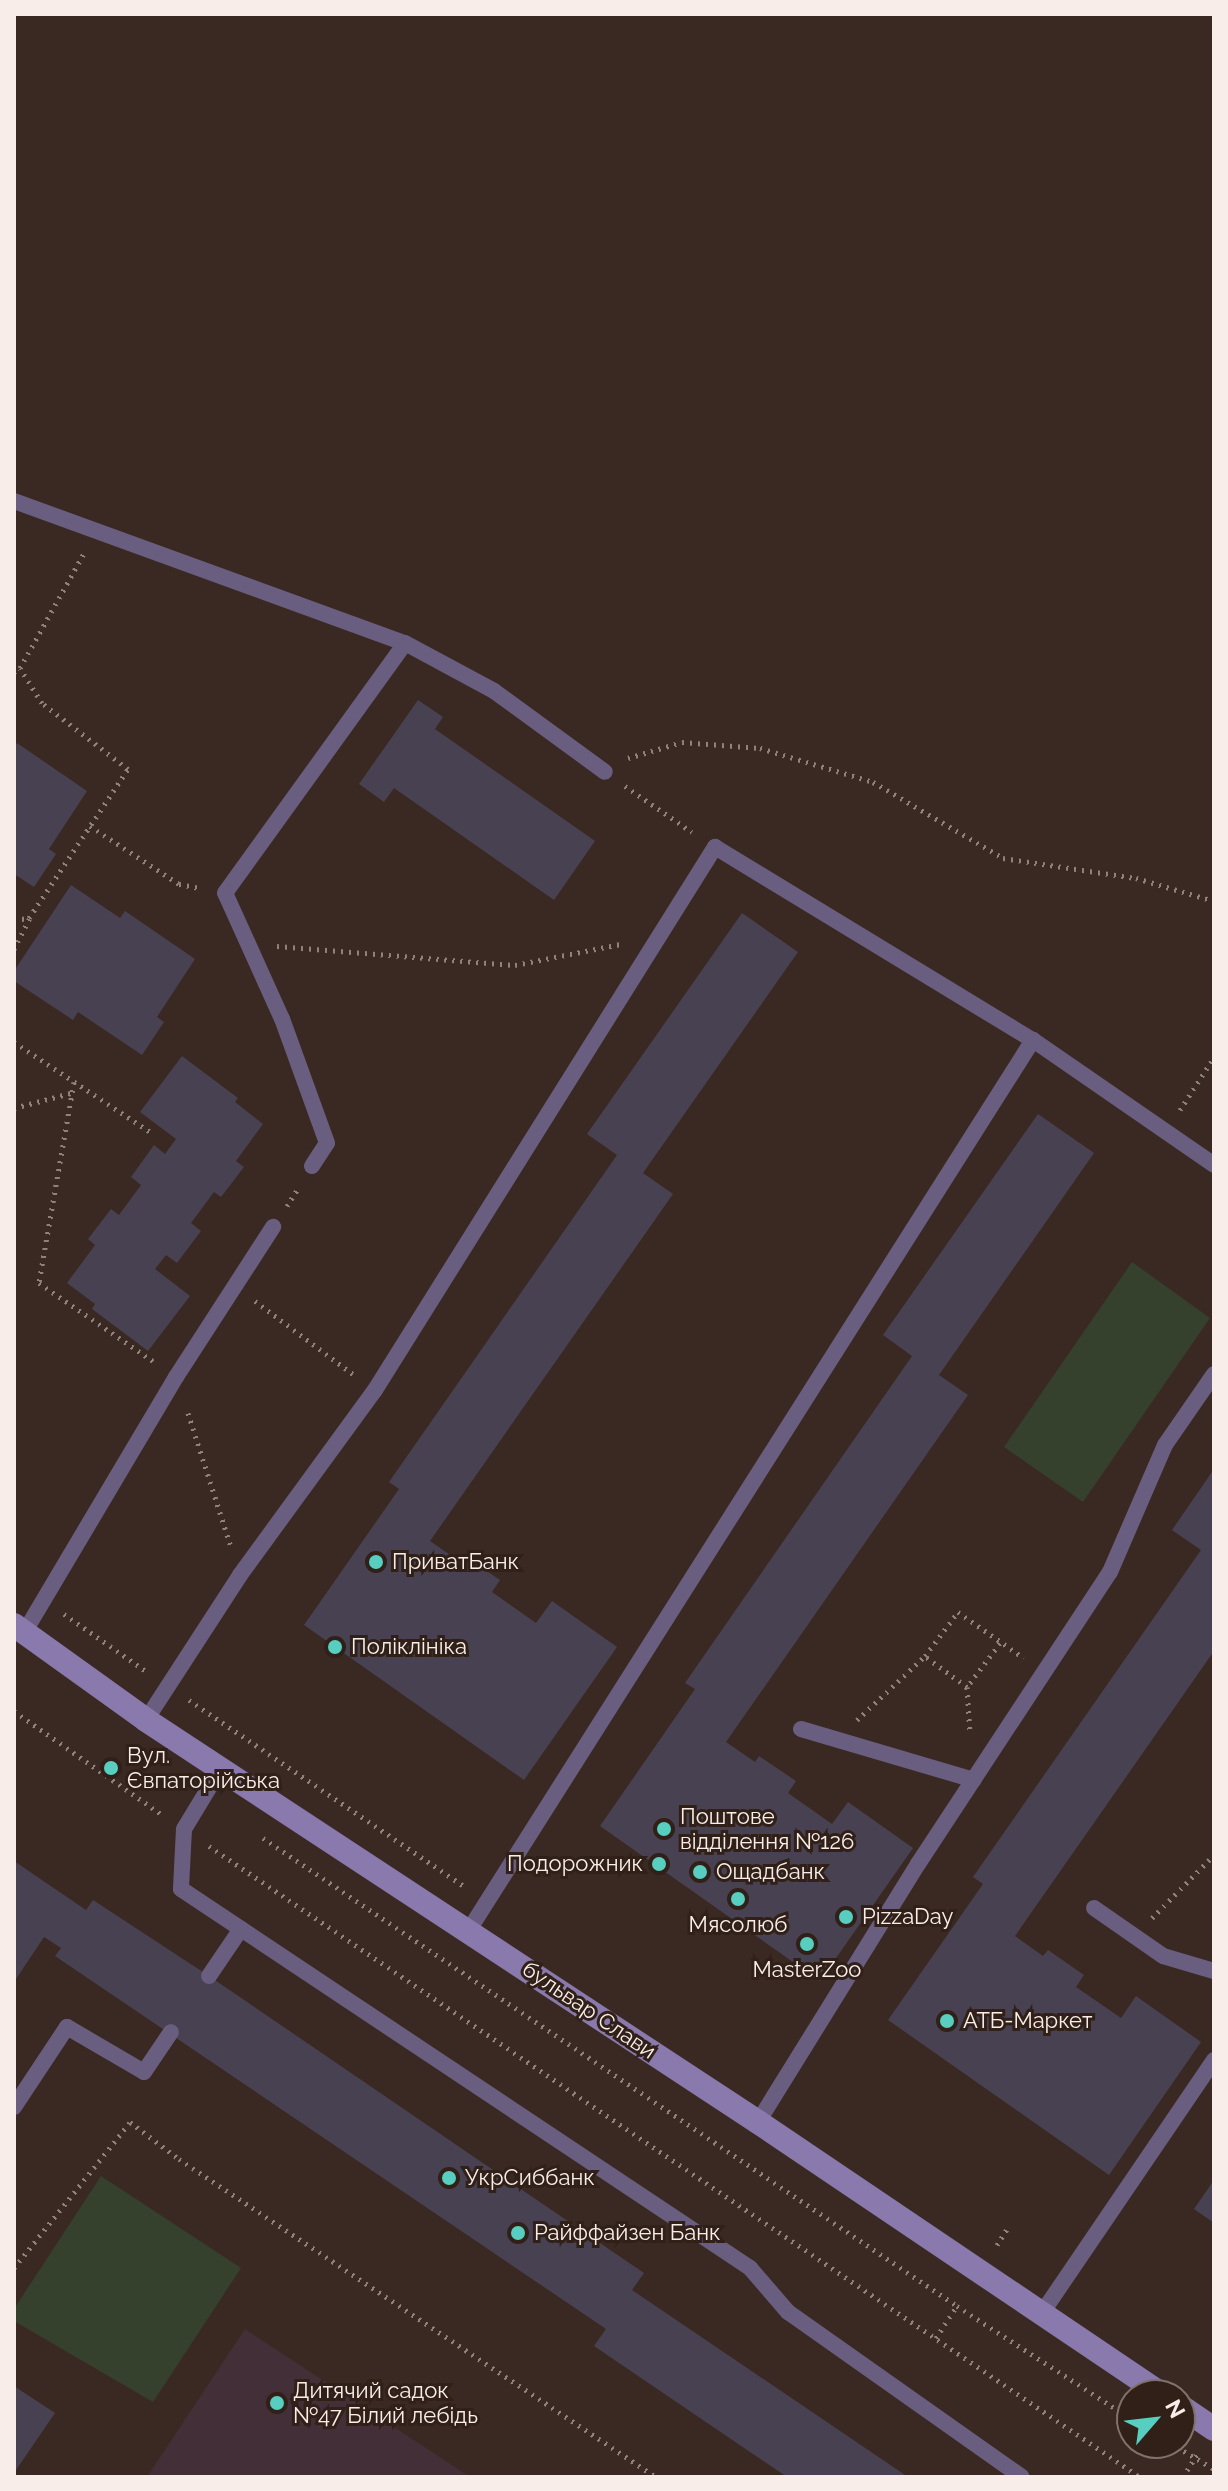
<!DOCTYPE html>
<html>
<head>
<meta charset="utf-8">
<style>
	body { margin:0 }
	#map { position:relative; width:1228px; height:2491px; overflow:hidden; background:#3a2922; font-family:Raleway,sans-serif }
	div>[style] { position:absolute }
	.education>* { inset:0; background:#422f37 }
	.green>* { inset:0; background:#35412d }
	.building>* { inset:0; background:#484151 }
	.path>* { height:5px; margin-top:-2.5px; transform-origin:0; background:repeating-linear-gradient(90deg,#8f817b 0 2px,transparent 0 8px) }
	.lane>* { height:16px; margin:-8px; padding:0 8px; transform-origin:8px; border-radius:8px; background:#695e7f }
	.secondary>* { height:24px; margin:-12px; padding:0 12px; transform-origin:12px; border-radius:12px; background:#8a79ac }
	.dots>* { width:22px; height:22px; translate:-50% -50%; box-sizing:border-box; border:4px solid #302018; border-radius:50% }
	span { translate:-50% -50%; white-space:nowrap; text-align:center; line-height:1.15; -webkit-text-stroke:6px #302018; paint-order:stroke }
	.poi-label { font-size:22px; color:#f8ede8 }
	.left { translate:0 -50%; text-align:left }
	.right { translate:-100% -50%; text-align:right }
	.street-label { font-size:22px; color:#f8ede8 }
	.frame { position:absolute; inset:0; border:16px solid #f8ede8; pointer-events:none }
	.north { position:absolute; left:1116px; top:2379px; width:80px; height:80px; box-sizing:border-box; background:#302018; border:2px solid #80726b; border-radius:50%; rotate:62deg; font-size:22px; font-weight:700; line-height:32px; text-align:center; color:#f8ede8 }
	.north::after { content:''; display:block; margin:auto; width:28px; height:36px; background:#58cec1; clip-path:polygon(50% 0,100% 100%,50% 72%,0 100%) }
</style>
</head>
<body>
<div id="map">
	<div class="education">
		<i style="clip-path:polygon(245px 2329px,470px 2477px,147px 2477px)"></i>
	</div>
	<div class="green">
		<i style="clip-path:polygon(1132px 1262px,1210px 1318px,1083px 1502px,1004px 1447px)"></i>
		<i style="clip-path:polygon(101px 2176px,241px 2268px,153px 2402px,14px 2321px,14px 2309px)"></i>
	</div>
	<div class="building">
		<i style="clip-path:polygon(418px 700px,443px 717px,435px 729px,595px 841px,554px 900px,394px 788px,384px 802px,359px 784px)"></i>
		<i style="clip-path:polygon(17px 743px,87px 791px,49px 849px,56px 854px,34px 887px,14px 874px,14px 748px)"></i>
		<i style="clip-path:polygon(71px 885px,120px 918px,125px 911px,195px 959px,157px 1017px,164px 1022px,142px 1055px,78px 1012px,73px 1020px,14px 981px,14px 971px)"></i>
		<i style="clip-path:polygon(742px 913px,798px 952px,643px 1173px,673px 1194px,430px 1541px,459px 1561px,463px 1555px,500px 1580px,492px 1592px,536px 1623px,552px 1601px,617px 1647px,524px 1780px,304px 1625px,399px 1489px,389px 1482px,617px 1155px,587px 1134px)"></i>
		<i style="clip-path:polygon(182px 1056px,238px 1098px,235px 1102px,263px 1124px,236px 1161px,244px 1167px,221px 1197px,214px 1192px,191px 1223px,201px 1231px,177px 1263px,166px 1255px,155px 1269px,190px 1296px,148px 1351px,92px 1309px,95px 1304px,67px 1283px,95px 1245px,88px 1239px,111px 1209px,119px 1215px,141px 1185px,131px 1177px,154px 1145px,165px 1154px,176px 1139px,140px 1112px)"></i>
		<i style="clip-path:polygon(1038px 1114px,1094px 1153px,939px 1375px,968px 1395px,726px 1742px,755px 1762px,759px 1756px,796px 1781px,788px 1793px,832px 1824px,848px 1802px,913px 1848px,820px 1981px,600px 1826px,695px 1689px,685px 1683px,912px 1356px,883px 1335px)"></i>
		<i style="clip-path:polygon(1214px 1469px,1214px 1651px,1015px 1936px,1043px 1956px,1048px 1950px,1084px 1975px,1076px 1987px,1121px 2018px,1136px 1996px,1201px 2042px,1109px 2175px,888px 2020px,983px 1884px,973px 1877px,1201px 1550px,1172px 1530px)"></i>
		<i style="clip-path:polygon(14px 1861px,86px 1910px,93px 1900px,209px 1976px,644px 2273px,632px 2290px,908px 2477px,787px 2477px,594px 2346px,606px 2329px,55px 1956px,61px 1948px,44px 1937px,14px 1982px)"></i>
		<i style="clip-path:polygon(1214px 2180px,1214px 2223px,1194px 2209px)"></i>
		<i style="clip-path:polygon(14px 2386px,55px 2413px,14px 2473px)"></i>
	</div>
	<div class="path">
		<i style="left:14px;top:672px;width:7px;rotate:-34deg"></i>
		<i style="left:20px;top:668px;width:132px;rotate:-60.9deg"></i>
		<i style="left:628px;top:758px;width:56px;rotate:-16.5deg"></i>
		<i style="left:682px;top:742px;width:78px;rotate:4.4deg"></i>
		<i style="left:760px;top:748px;width:118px;rotate:16.7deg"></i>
		<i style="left:873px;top:782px;width:151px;rotate:30.3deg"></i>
		<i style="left:1003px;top:858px;width:134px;rotate:8.6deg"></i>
		<i style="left:1136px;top:878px;width:81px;rotate:16.4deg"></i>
		<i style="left:625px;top:786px;width:81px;rotate:34.5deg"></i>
		<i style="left:90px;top:826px;width:106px;rotate:33.1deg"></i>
		<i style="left:179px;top:884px;width:21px;rotate:11deg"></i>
		<i style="left:14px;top:920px;width:15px;rotate:-8deg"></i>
		<i style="left:29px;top:918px;width:179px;rotate:-56.4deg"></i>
		<i style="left:128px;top:769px;width:108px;rotate:-142.5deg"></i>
		<i style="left:42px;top:703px;width:41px;rotate:-122.2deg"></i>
		<i style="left:277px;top:946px;width:239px;rotate:4.6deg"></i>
		<i style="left:515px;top:965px;width:108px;rotate:-11.2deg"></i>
		<i style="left:14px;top:949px;width:34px;rotate:-63deg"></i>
		<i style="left:14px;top:1042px;width:165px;rotate:33.4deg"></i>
		<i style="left:74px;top:1082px;width:204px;rotate:99.9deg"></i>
		<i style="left:39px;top:1283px;width:142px;rotate:34.4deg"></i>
		<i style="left:14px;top:1108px;width:59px;rotate:-14.7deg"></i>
		<i style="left:1180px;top:1110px;width:63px;rotate:-57.3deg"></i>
		<i style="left:287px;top:1206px;width:22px;rotate:-58deg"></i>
		<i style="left:255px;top:1301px;width:122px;rotate:36.7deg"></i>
		<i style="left:188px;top:1413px;width:138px;rotate:72.2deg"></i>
		<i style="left:64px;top:1614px;width:101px;rotate:34.9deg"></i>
		<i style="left:1000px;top:1643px;width:55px;rotate:126.9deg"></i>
		<i style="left:967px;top:1687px;width:52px;rotate:-143.6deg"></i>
		<i style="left:925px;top:1656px;width:55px;rotate:-53.1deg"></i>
		<i style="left:958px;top:1612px;width:80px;rotate:34.9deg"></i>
		<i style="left:967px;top:1687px;width:47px;rotate:86.3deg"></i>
		<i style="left:189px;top:1700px;width:333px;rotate:34.1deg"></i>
		<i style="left:14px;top:1711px;width:183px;rotate:35deg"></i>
		<i style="left:857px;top:1720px;width:93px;rotate:-43.3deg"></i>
		<i style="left:263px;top:1838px;width:837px;rotate:33.99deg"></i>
		<i style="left:957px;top:2306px;width:208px;rotate:32.9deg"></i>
		<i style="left:209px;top:1846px;width:1125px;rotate:34.13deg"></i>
		<i style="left:1152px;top:1918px;width:88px;rotate:-45.5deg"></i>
		<i style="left:997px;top:2245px;width:22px;rotate:-58deg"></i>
		<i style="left:14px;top:2268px;width:186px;rotate:-51.5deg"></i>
		<i style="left:130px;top:2122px;width:61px;rotate:37.1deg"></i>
		<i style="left:179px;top:2159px;width:573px;rotate:33.69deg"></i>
		<i style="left:936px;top:2338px;width:40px;rotate:-57.1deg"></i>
		<i style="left:1170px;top:2443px;width:51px;rotate:30.6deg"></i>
		<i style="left:1183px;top:2477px;width:28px;rotate:-58deg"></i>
	</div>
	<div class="lane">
		<i style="left:14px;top:501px;width:416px;rotate:20deg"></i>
		<i style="left:405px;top:643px;width:101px;rotate:28.3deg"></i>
		<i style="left:494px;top:691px;width:137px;rotate:36.1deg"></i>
		<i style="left:312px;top:1166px;width:27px;rotate:-57deg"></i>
		<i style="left:327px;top:1143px;width:132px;rotate:-109.9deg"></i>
		<i style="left:282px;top:1019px;width:138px;rotate:-114.3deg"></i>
		<i style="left:225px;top:893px;width:308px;rotate:-54.2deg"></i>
		<i style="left:24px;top:1633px;width:298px;rotate:-59.3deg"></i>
		<i style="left:176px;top:1377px;width:179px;rotate:-57.1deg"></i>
		<i style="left:146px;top:1720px;width:173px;rotate:-57deg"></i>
		<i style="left:240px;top:1575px;width:229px;rotate:-53.9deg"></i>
		<i style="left:375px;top:1390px;width:641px;rotate:-57.95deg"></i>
		<i style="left:715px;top:847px;width:372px;rotate:31.3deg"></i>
		<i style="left:1033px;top:1040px;width:220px;rotate:34.6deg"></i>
		<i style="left:801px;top:1729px;width:180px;rotate:16.4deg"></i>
		<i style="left:221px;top:1768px;width:71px;rotate:121.2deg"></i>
		<i style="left:184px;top:1829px;width:60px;rotate:92.9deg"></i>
		<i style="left:181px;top:1889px;width:684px;rotate:33.67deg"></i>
		<i style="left:750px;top:2268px;width:58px;rotate:49.2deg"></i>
		<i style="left:788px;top:2312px;width:286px;rotate:35.2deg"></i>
		<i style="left:1094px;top:1908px;width:84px;rotate:34.8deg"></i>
		<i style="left:1163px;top:1956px;width:53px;rotate:16.4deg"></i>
		<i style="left:469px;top:1930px;width:1054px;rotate:-57.64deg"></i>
		<i style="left:209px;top:1976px;width:57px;rotate:-55.8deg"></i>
		<i style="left:14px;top:2107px;width:96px;rotate:-56.5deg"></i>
		<i style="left:67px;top:2027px;width:89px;rotate:30.3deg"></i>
		<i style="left:144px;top:2072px;width:48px;rotate:-56deg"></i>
		<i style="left:758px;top:2122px;width:304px;rotate:-58.2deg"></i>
		<i style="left:918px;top:1864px;width:349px;rotate:-56.7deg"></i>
		<i style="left:1110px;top:1572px;width:138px;rotate:-66.6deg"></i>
		<i style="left:1165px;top:1445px;width:86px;rotate:-55.4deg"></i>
		<i style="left:1042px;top:2313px;width:306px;rotate:-55.8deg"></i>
	</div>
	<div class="secondary">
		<i style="left:14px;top:1625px;width:163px;rotate:35.7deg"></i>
		<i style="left:146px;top:1720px;width:732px;rotate:33.3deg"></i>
		<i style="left:758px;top:2122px;width:488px;rotate:34deg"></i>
		<i style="left:1180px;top:2406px;width:41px;rotate:34.1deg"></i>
	</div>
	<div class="dots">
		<i style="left:376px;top:1562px;background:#58cec1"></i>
		<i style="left:335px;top:1647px;background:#58cec1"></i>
		<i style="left:111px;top:1768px;background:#58cec1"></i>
		<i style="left:664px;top:1829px;background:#58cec1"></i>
		<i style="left:659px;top:1864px;background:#58cec1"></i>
		<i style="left:700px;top:1872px;background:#58cec1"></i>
		<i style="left:738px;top:1899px;background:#58cec1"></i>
		<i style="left:846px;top:1917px;background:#58cec1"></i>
		<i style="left:807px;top:1944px;background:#58cec1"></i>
		<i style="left:947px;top:2021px;background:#58cec1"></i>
		<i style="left:449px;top:2178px;background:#58cec1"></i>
		<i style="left:518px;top:2233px;background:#58cec1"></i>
		<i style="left:277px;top:2403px;background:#58cec1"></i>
	</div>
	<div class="poi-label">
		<span class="left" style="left:392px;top:1562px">ПриватБанк</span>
		<span class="left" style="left:351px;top:1647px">Поліклініка</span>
		<span class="left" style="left:127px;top:1768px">Вул.<br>Євпаторійська</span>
		<span class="left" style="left:680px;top:1829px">Поштове<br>відділення №126</span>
		<span class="right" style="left:643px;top:1864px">Подорожник</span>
		<span class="left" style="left:716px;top:1872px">Ощадбанк</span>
		<span class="left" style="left:862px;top:1917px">PizzaDay</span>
		<span style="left:738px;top:1925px">Мясолюб</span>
		<span style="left:807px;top:1970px">MasterZoo</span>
		<span class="left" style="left:963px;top:2021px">АТБ-Маркет</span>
		<span class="left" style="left:465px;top:2178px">УкрСиббанк</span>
		<span class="left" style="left:534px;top:2233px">Райффайзен Банк</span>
		<span class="left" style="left:293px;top:2403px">Дитячий садок<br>№47 Білий лебідь</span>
	</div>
	<div class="street-label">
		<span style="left:589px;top:2010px;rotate:34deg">бульвар Слави</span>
	</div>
	<div class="frame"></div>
	<div class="north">N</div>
</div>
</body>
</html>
